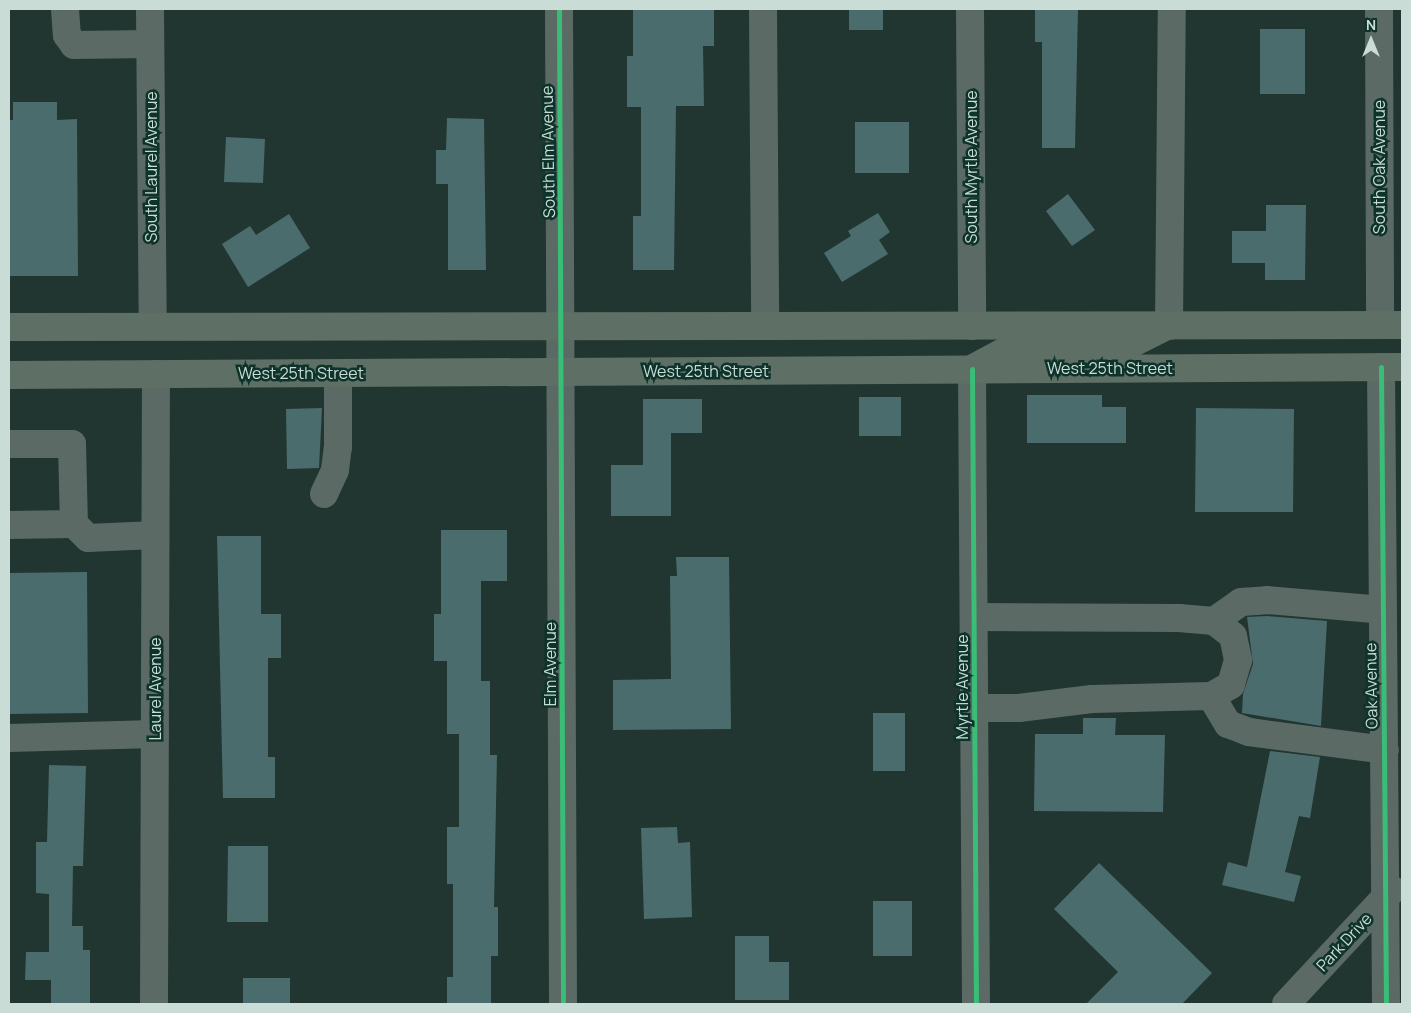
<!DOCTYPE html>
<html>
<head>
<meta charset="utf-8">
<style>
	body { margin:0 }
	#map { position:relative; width:1411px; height:1013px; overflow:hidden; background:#213630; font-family:Manrope,sans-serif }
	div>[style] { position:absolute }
	.building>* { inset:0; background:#4b6c6c }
	.minor>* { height:28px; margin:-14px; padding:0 14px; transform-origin:14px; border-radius:14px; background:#5b6a65 }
	.major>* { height:28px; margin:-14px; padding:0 14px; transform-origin:14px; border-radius:14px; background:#5e6f65 }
	.cycleway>* { height:5px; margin:-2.5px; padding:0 2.5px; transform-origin:2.5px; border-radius:2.5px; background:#3abd76 }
	span { translate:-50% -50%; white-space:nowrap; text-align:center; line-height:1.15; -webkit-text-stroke:5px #0e332a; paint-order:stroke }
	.street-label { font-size:16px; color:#c9dcd6 }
	.frame { position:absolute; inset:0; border:10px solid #c9dcd6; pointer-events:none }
	.north { position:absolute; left:1346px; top:15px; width:50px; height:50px; -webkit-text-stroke:4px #0e332a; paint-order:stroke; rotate:0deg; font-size:14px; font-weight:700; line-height:20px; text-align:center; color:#c9dcd6 }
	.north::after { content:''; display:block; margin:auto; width:18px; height:22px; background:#c9dcd6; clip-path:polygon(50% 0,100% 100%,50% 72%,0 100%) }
</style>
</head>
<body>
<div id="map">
	<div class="building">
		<i style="clip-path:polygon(633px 9px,714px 9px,714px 46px,703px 46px,704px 106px,676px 106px,674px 270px,633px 270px,633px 216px,641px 216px,641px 107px,627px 107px,627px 56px,633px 56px)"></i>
		<i style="clip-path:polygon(849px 9px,883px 9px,883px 30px,849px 30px)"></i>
		<i style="clip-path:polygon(1035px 9px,1078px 9px,1075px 148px,1042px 148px,1042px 42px,1035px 42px)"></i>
		<i style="clip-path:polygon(1260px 29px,1305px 29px,1305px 94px,1260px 94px)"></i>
		<i style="clip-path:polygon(13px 102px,57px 102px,57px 120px,77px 119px,78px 276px,9px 276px,9px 120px,13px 120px)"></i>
		<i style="clip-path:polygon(447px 118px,484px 119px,486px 270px,448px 270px,448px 184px,436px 184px,436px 150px,446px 150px)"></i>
		<i style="clip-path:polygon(855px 122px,909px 122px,909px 173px,855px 173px)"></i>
		<i style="clip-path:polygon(226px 137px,265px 139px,263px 183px,224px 182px)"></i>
		<i style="clip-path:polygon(1068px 194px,1095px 230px,1072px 246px,1046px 211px)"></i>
		<i style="clip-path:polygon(1266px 205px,1306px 205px,1305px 280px,1265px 280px,1265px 263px,1232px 263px,1232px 231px,1266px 231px)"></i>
		<i style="clip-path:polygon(878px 213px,890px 232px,879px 240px,888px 254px,842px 282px,824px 253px,851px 236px,848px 231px)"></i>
		<i style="clip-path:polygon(289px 214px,310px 248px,248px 287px,222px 244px,250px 226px,256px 235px)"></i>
		<i style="clip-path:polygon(1027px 395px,1102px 395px,1102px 407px,1126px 407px,1126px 443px,1027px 443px)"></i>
		<i style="clip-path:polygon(859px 397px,901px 397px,901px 436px,859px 436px)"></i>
		<i style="clip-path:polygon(643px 399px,702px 399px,702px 433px,671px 433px,671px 516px,611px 516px,611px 465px,643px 465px)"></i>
		<i style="clip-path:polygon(322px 408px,319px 468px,287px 469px,286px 409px)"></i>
		<i style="clip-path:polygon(1196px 408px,1294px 409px,1293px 512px,1195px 512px)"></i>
		<i style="clip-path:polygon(441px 530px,507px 530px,507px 581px,481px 581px,481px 681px,490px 681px,490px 755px,497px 755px,494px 907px,498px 907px,498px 956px,491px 956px,491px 1004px,447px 1004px,447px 977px,453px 977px,453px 884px,447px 884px,447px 827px,459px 827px,459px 734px,447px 734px,447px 661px,434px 661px,434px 614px,441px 614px)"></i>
		<i style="clip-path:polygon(217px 536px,261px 536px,261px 614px,281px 614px,281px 658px,268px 658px,268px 757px,275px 757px,275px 798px,223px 798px)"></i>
		<i style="clip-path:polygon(676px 557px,729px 557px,731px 729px,613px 730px,613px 680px,671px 679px,670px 576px,677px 576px)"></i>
		<i style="clip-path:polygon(87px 572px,88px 713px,9px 714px,9px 573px)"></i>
		<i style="clip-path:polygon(1267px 616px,1327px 621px,1321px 726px,1242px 713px,1243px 694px,1253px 664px,1247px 617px)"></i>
		<i style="clip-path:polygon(873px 713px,905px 713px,905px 771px,873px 771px)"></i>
		<i style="clip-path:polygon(1083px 718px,1116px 718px,1115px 735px,1165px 735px,1163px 812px,1034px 811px,1035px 734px,1083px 734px)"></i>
		<i style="clip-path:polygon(1270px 751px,1320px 757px,1310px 818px,1299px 816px,1285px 872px,1301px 876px,1294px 902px,1222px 885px,1228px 862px,1247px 867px)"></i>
		<i style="clip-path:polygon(49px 765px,86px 766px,83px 866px,73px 866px,72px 926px,83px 926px,83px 950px,90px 950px,90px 1004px,51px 1004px,51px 980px,25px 980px,26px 952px,49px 952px,49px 894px,36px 893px,36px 842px,47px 842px)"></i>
		<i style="clip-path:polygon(677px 827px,678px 843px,690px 842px,692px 917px,644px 919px,641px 828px)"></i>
		<i style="clip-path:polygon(228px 846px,268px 846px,268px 922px,227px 922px)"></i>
		<i style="clip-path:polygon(1099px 863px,1212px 973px,1182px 1004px,1086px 1004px,1118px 972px,1054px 909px)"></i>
		<i style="clip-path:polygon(873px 901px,912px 901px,912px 956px,873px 956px)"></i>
		<i style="clip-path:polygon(735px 936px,769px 936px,769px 962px,789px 962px,789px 1000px,735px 1000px)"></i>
		<i style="clip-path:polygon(243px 978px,290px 978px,290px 1004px,243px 1004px)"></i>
	</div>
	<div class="minor">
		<i style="left:65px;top:9px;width:26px;rotate:86deg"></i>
		<i style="left:67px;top:35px;width:12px;rotate:55deg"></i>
		<i style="left:74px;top:45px;width:76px;rotate:-0.8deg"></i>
		<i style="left:150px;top:9px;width:317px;rotate:89.5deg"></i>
		<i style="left:559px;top:9px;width:995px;rotate:89.77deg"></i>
		<i style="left:763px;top:9px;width:316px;rotate:89.6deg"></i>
		<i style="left:970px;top:9px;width:317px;rotate:89.6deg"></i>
		<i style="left:1379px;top:9px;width:316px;rotate:89.8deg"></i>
		<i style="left:1169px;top:326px;width:317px;rotate:-89.5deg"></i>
		<i style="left:1381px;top:367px;width:637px;rotate:89.55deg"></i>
		<i style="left:972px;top:369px;width:635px;rotate:89.64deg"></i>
		<i style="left:9px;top:444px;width:63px"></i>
		<i style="left:72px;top:444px;width:80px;rotate:88.6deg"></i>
		<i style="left:74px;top:524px;width:20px;rotate:45deg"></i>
		<i style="left:88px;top:538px;width:67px;rotate:-2.6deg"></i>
		<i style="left:324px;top:494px;width:26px;rotate:-65deg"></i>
		<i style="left:335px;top:470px;width:23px;rotate:-83deg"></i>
		<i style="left:338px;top:447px;width:74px;rotate:-90deg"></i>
		<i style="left:9px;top:525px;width:65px;rotate:-0.9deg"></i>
		<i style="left:974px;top:617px;width:205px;rotate:0.3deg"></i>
		<i style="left:1179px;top:618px;width:35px;rotate:5deg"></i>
		<i style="left:1214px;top:621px;width:24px;rotate:38deg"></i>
		<i style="left:1233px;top:636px;width:25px;rotate:78deg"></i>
		<i style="left:1238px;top:660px;width:26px;rotate:106deg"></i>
		<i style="left:1231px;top:685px;width:23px;rotate:151deg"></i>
		<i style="left:1211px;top:696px;width:119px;rotate:178.6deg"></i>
		<i style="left:1092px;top:699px;width:74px;rotate:173deg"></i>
		<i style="left:1019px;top:708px;width:45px;rotate:180deg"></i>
		<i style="left:1214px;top:621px;width:33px;rotate:-35deg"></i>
		<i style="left:1241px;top:602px;width:26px;rotate:-4deg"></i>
		<i style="left:1267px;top:600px;width:116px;rotate:4.9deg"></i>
		<i style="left:1211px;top:696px;width:33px;rotate:59deg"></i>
		<i style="left:1228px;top:724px;width:22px;rotate:21deg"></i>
		<i style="left:1249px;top:732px;width:137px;rotate:7.5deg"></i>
		<i style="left:9px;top:738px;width:146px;rotate:-1.6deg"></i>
		<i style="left:154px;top:1004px;width:630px;rotate:-89.82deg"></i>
		<i style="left:1286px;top:1004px;width:156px;rotate:-47.1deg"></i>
	</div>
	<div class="major">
		<i style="left:9px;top:327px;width:1393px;rotate:-0.08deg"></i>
		<i style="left:975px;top:367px;width:38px;rotate:-28deg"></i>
		<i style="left:1009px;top:349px;width:114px;rotate:-0.5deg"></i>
		<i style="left:1123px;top:348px;width:45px;rotate:-26.6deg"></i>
		<i style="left:9px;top:375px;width:1393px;rotate:-0.33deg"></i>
	</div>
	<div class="cycleway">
		<i style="left:559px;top:9px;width:995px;rotate:89.77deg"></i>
		<i style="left:1381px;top:367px;width:637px;rotate:89.55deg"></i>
		<i style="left:972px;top:369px;width:635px;rotate:89.64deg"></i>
	</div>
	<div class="street-label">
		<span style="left:548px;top:152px;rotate:-91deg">South Elm Avenue</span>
		<span style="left:151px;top:167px;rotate:-90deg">South Laurel Avenue</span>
		<span style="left:971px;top:167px;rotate:-90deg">South Myrtle Avenue</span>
		<span style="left:1379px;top:167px;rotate:-90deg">South Oak Avenue</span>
		<span style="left:1110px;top:368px">West 25th Street</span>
		<span style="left:706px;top:371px">West 25th Street</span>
		<span style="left:301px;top:373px">West 25th Street</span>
		<span style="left:550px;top:664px;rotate:-90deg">Elm Avenue</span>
		<span style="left:1371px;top:686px;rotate:-91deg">Oak Avenue</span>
		<span style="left:962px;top:687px;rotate:-90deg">Myrtle Avenue</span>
		<span style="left:155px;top:689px;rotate:-90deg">Laurel Avenue</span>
		<span style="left:1344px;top:942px;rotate:-47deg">Park Drive</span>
	</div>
	<div class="frame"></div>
	<div class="north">N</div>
</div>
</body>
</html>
